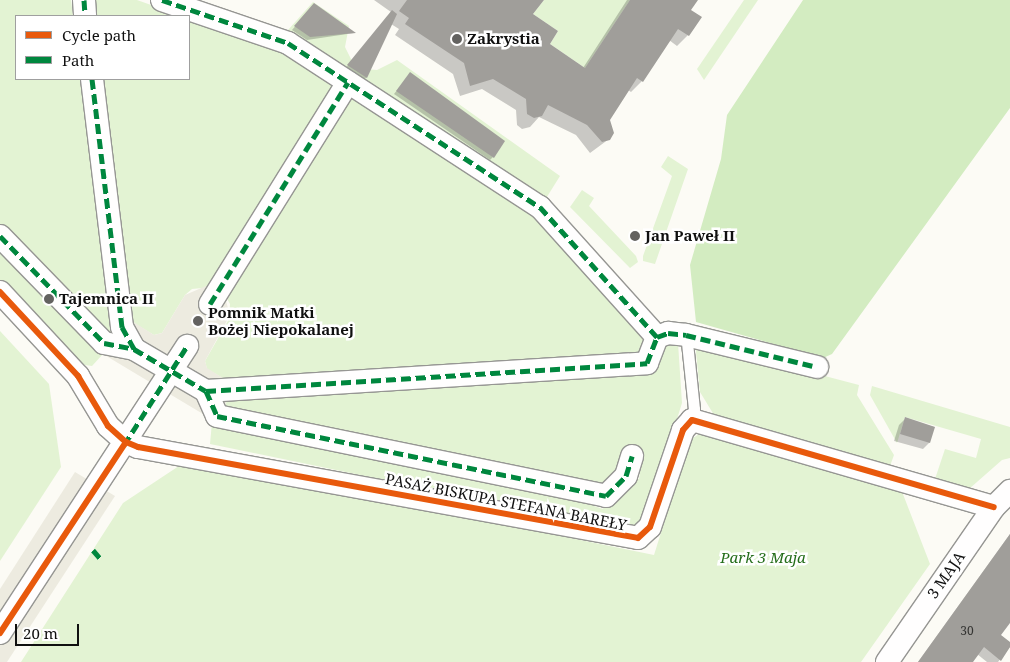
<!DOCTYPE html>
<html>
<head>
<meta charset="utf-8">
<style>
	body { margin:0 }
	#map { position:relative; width:1010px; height:662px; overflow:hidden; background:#fcfbf5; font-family:"Noto Serif",serif }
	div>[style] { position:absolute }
	.green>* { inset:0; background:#e3f3d3 }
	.forest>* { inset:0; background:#d3ecc1 }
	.plaza>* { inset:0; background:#edebe0 }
	.shadow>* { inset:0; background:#0003 }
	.building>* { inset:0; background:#a09e9a }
	.roads { filter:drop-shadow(1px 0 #969693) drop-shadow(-1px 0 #969693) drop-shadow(0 1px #969693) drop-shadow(0 -1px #969693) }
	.lane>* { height:11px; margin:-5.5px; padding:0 5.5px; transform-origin:5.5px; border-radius:5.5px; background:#fffefe }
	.street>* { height:22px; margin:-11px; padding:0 11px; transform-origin:11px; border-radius:11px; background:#fffefe }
	.quiet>* { height:5px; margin-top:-2.5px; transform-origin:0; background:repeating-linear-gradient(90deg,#00873e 0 10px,transparent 0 15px) }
	.cycleway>* { height:6px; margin:-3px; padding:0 3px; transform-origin:3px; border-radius:3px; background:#e8590c }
	.dots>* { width:14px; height:14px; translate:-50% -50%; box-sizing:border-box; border:2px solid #fff; border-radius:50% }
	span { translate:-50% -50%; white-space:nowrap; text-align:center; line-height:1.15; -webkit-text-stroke:5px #fff; paint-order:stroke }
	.number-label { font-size:12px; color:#343432 }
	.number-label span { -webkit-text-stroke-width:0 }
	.poi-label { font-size:15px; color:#101010; font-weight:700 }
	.left { translate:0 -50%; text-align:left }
	.street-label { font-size:15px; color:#101010 }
	.park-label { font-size:15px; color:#246d1a; font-style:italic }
	.legend { position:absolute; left:15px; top:15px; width:175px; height:65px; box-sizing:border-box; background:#fff; border:1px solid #9f9f9f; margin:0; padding:6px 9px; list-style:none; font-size:15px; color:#101010 }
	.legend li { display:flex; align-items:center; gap:10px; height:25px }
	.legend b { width:25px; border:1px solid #9f9f9f }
	.scale { position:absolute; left:15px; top:624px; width:64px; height:22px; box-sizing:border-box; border:2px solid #101010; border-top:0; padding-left:6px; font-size:15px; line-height:18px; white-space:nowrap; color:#101010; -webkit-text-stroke:4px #fff; paint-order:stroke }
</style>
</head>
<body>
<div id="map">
	<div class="green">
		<i style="clip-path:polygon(0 0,71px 0,73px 16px,16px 16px,16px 79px,82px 79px,116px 332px,111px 337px,0 227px)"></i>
		<i style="clip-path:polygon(90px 0,137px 0,182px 16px,90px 16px)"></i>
		<i style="clip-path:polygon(544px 0,630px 0,585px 68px,550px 44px,558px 31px,533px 14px)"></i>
		<i style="clip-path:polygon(744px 0,758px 0,704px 80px,697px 69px)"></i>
		<i style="clip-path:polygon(313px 2px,349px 26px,345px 47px,352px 61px,364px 69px,377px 70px,397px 60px,560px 176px,545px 200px,288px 30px)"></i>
		<i style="clip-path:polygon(189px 19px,278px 51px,336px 87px,213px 287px,192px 289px,185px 295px,162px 333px,154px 335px,132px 322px,98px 79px,189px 79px)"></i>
		<i style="clip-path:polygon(349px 95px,536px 217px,646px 336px,639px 357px,235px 385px,207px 369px,205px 361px,229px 319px,230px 304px,224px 293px)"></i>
		<i style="clip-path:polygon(668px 156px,688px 169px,655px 264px,643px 261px,643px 256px,672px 176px,661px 167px)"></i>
		<i style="clip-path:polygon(582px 190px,594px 198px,589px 206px,636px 256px,638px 262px,630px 268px,570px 207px)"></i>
		<i style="clip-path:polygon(0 243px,103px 354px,92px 366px,78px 364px,0 281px)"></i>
		<i style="clip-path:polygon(0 331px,49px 384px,61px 467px,0 561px)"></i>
		<i style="clip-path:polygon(695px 342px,859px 385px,857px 395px,894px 455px,890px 466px,714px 415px,700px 392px)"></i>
		<i style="clip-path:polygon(678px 343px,682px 403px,648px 512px,635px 527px,626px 530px,210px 444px,212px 422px,596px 499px,594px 506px,603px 509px,605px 504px,635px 479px,639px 479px,640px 473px,634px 471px,604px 489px,230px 412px,225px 405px,230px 395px,636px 368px,662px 346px)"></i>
		<i style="clip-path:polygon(872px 386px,1010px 427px,1010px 458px,1002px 460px,969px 489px,935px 479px,945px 449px,976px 458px,981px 439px,905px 417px,897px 443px,870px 395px)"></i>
		<i style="clip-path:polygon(702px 432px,901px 489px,930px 564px,861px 662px,21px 662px,123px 503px,188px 460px,654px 555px,690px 440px)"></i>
	</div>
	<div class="forest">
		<i style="clip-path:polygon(803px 0,1010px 0,1010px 108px,832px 354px,823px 358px,696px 322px,690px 265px,721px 159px,727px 115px)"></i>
	</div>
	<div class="plaza">
		<i style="clip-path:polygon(206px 286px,224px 294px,230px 315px,205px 361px,207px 368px,234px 385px,225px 405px,213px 420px,103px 354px,132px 321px,154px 335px,162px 333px,185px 295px)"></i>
		<i style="clip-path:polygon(75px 472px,115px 496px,7px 662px,0 662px,0 589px)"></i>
	</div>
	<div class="shadow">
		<i style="clip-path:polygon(374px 0,542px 0,531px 15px,548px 45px,583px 68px,627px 0,696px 0,689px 10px,688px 35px,677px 46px,669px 40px,642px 81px,631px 92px,628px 90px,609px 120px,609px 139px,590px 153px,576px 135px,539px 117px,530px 127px,522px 129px,517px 125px,516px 110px,482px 89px,460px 96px,453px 74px,395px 35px,399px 29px,391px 24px,366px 78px,363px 80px,345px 69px,391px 12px)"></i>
		<i style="clip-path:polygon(314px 5px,354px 33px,307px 40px,292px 30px)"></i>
		<i style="clip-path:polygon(408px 77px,493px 157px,490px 160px,394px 94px)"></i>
		<i style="clip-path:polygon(905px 419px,934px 427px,929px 443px,923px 449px,894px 441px,899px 425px)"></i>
		<i style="clip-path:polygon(1010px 534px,1010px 621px,999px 635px,1010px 647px,998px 662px,987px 662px,977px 654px,972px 662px,918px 662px)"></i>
	</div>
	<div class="building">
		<i style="clip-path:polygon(407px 0,544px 0,533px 14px,558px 31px,550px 44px,585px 68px,630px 0,698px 0,691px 10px,702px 17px,689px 36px,678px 29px,643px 82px,637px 78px,610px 120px,614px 133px,610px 140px,602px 142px,587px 125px,548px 105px,542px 116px,534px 118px,527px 114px,526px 99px,493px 79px,470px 86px,464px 63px,405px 24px,409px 18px,399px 11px)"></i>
		<i style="clip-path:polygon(314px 3px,356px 33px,310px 37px,294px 26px)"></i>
		<i style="clip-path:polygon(392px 10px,397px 14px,367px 78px,347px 65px)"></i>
		<i style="clip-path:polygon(410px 72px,505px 141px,494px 158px,396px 91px)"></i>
		<i style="clip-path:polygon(905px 417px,935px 427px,930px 443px,900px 434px)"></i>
		<i style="clip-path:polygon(1010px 534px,1010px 623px,1001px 635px,1010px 642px,1010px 647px,1001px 661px,984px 647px,973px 662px,918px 662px)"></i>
	</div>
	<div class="roads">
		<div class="lane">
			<i style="left:686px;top:333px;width:76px;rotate:84deg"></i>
			<i style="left:694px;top:409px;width:11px;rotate:100deg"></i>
		</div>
		<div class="street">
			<i style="left:84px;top:0;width:16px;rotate:86deg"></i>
			<i style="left:162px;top:0;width:133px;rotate:18.8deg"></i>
			<i style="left:288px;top:43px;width:301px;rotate:33.1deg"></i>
			<i style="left:540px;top:207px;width:175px;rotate:48deg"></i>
			<i style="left:657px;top:337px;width:12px;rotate:-20deg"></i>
			<i style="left:668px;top:333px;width:18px;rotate:6deg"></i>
			<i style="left:686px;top:335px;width:135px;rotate:13.7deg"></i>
			<i style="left:92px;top:79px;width:250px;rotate:83.1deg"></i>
			<i style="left:122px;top:327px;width:25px;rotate:61deg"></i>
			<i style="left:0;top:236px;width:149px;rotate:45.8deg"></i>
			<i style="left:104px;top:343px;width:31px;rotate:11deg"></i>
			<i style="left:134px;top:349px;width:83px;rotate:30.3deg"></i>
			<i style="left:206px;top:391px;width:442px;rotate:-3.6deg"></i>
			<i style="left:647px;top:363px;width:28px;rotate:-69deg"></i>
			<i style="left:0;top:292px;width:115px;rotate:47.1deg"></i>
			<i style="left:78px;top:376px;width:58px;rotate:59deg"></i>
			<i style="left:108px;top:426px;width:24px;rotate:42deg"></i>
			<i style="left:126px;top:442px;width:13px;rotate:23deg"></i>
			<i style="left:138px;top:447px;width:508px;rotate:10.31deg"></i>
			<i style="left:638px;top:538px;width:16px;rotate:-43deg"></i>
			<i style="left:650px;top:527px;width:102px;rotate:-71.2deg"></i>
			<i style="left:683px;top:430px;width:13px;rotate:-48deg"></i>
			<i style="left:692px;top:420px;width:314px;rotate:16.1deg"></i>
			<i style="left:210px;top:304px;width:261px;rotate:-58.1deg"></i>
			<i style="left:206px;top:391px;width:27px;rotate:66deg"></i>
			<i style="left:217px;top:416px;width:397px;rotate:11.6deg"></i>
			<i style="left:606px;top:496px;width:28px;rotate:-45deg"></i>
			<i style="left:626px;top:476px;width:21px;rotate:-73deg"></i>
			<i style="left:0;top:633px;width:343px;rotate:-56.9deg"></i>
			<i style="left:887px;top:662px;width:188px;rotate:-55.4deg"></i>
			<i style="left:994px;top:507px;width:23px;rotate:-45deg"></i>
		</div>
	</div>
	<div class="quiet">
		<i style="left:84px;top:0;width:16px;rotate:86deg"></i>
		<i style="left:162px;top:0;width:133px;rotate:18.8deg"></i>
		<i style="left:288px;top:43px;width:301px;rotate:33.1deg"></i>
		<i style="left:540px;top:207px;width:175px;rotate:48deg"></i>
		<i style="left:657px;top:337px;width:12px;rotate:-20deg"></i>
		<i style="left:668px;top:333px;width:18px;rotate:6deg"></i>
		<i style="left:686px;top:335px;width:135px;rotate:13.7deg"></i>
		<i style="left:92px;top:79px;width:250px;rotate:83.1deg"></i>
		<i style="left:122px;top:327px;width:25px;rotate:61deg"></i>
		<i style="left:0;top:236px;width:149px;rotate:45.8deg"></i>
		<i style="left:104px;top:343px;width:31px;rotate:11deg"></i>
		<i style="left:134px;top:349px;width:83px;rotate:30.3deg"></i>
		<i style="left:206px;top:391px;width:442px;rotate:-3.6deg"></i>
		<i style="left:647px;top:363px;width:28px;rotate:-69deg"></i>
		<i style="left:210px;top:304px;width:261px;rotate:-58.1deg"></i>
		<i style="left:206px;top:391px;width:27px;rotate:66deg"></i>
		<i style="left:217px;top:416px;width:397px;rotate:11.6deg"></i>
		<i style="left:606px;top:496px;width:28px;rotate:-45deg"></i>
		<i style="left:626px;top:476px;width:21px;rotate:-73deg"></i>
		<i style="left:124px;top:445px;width:117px;rotate:-57.5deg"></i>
		<i style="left:93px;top:550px;width:11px;rotate:49deg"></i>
	</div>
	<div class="cycleway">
		<i style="left:0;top:292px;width:115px;rotate:47.1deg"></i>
		<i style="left:78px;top:376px;width:58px;rotate:59deg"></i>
		<i style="left:108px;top:426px;width:24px;rotate:42deg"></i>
		<i style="left:126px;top:442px;width:13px;rotate:23deg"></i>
		<i style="left:138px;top:447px;width:508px;rotate:10.31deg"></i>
		<i style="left:638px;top:538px;width:16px;rotate:-43deg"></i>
		<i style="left:650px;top:527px;width:102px;rotate:-71.2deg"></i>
		<i style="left:683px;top:430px;width:13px;rotate:-48deg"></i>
		<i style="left:692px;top:420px;width:314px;rotate:16.1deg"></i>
		<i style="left:0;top:633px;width:229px;rotate:-56.6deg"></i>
	</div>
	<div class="dots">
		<i style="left:457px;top:39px;background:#636260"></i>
		<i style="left:635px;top:236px;background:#636260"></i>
		<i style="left:49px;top:299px;background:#636260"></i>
		<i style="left:198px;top:321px;background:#636260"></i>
	</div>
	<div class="number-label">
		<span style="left:967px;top:631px">30</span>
	</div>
	<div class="poi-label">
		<span class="left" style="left:467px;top:39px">Zakrystia</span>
		<span class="left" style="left:645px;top:236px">Jan Paweł II</span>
		<span class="left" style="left:59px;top:299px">Tajemnica II</span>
		<span class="left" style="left:208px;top:321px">Pomnik Matki<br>Bożej Niepokalanej</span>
	</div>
	<div class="street-label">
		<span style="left:506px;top:502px;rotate:11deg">PASAŻ BISKUPA STEFANA BAREŁY</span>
		<span style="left:946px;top:575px;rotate:-55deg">3 MAJA</span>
	</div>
	<div class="park-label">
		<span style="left:763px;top:558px">Park 3 Maja</span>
	</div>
	<ul class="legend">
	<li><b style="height:6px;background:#e8590c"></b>Cycle path</li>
	<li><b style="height:6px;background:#00873e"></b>Path</li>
	</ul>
	<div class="scale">20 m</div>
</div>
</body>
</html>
